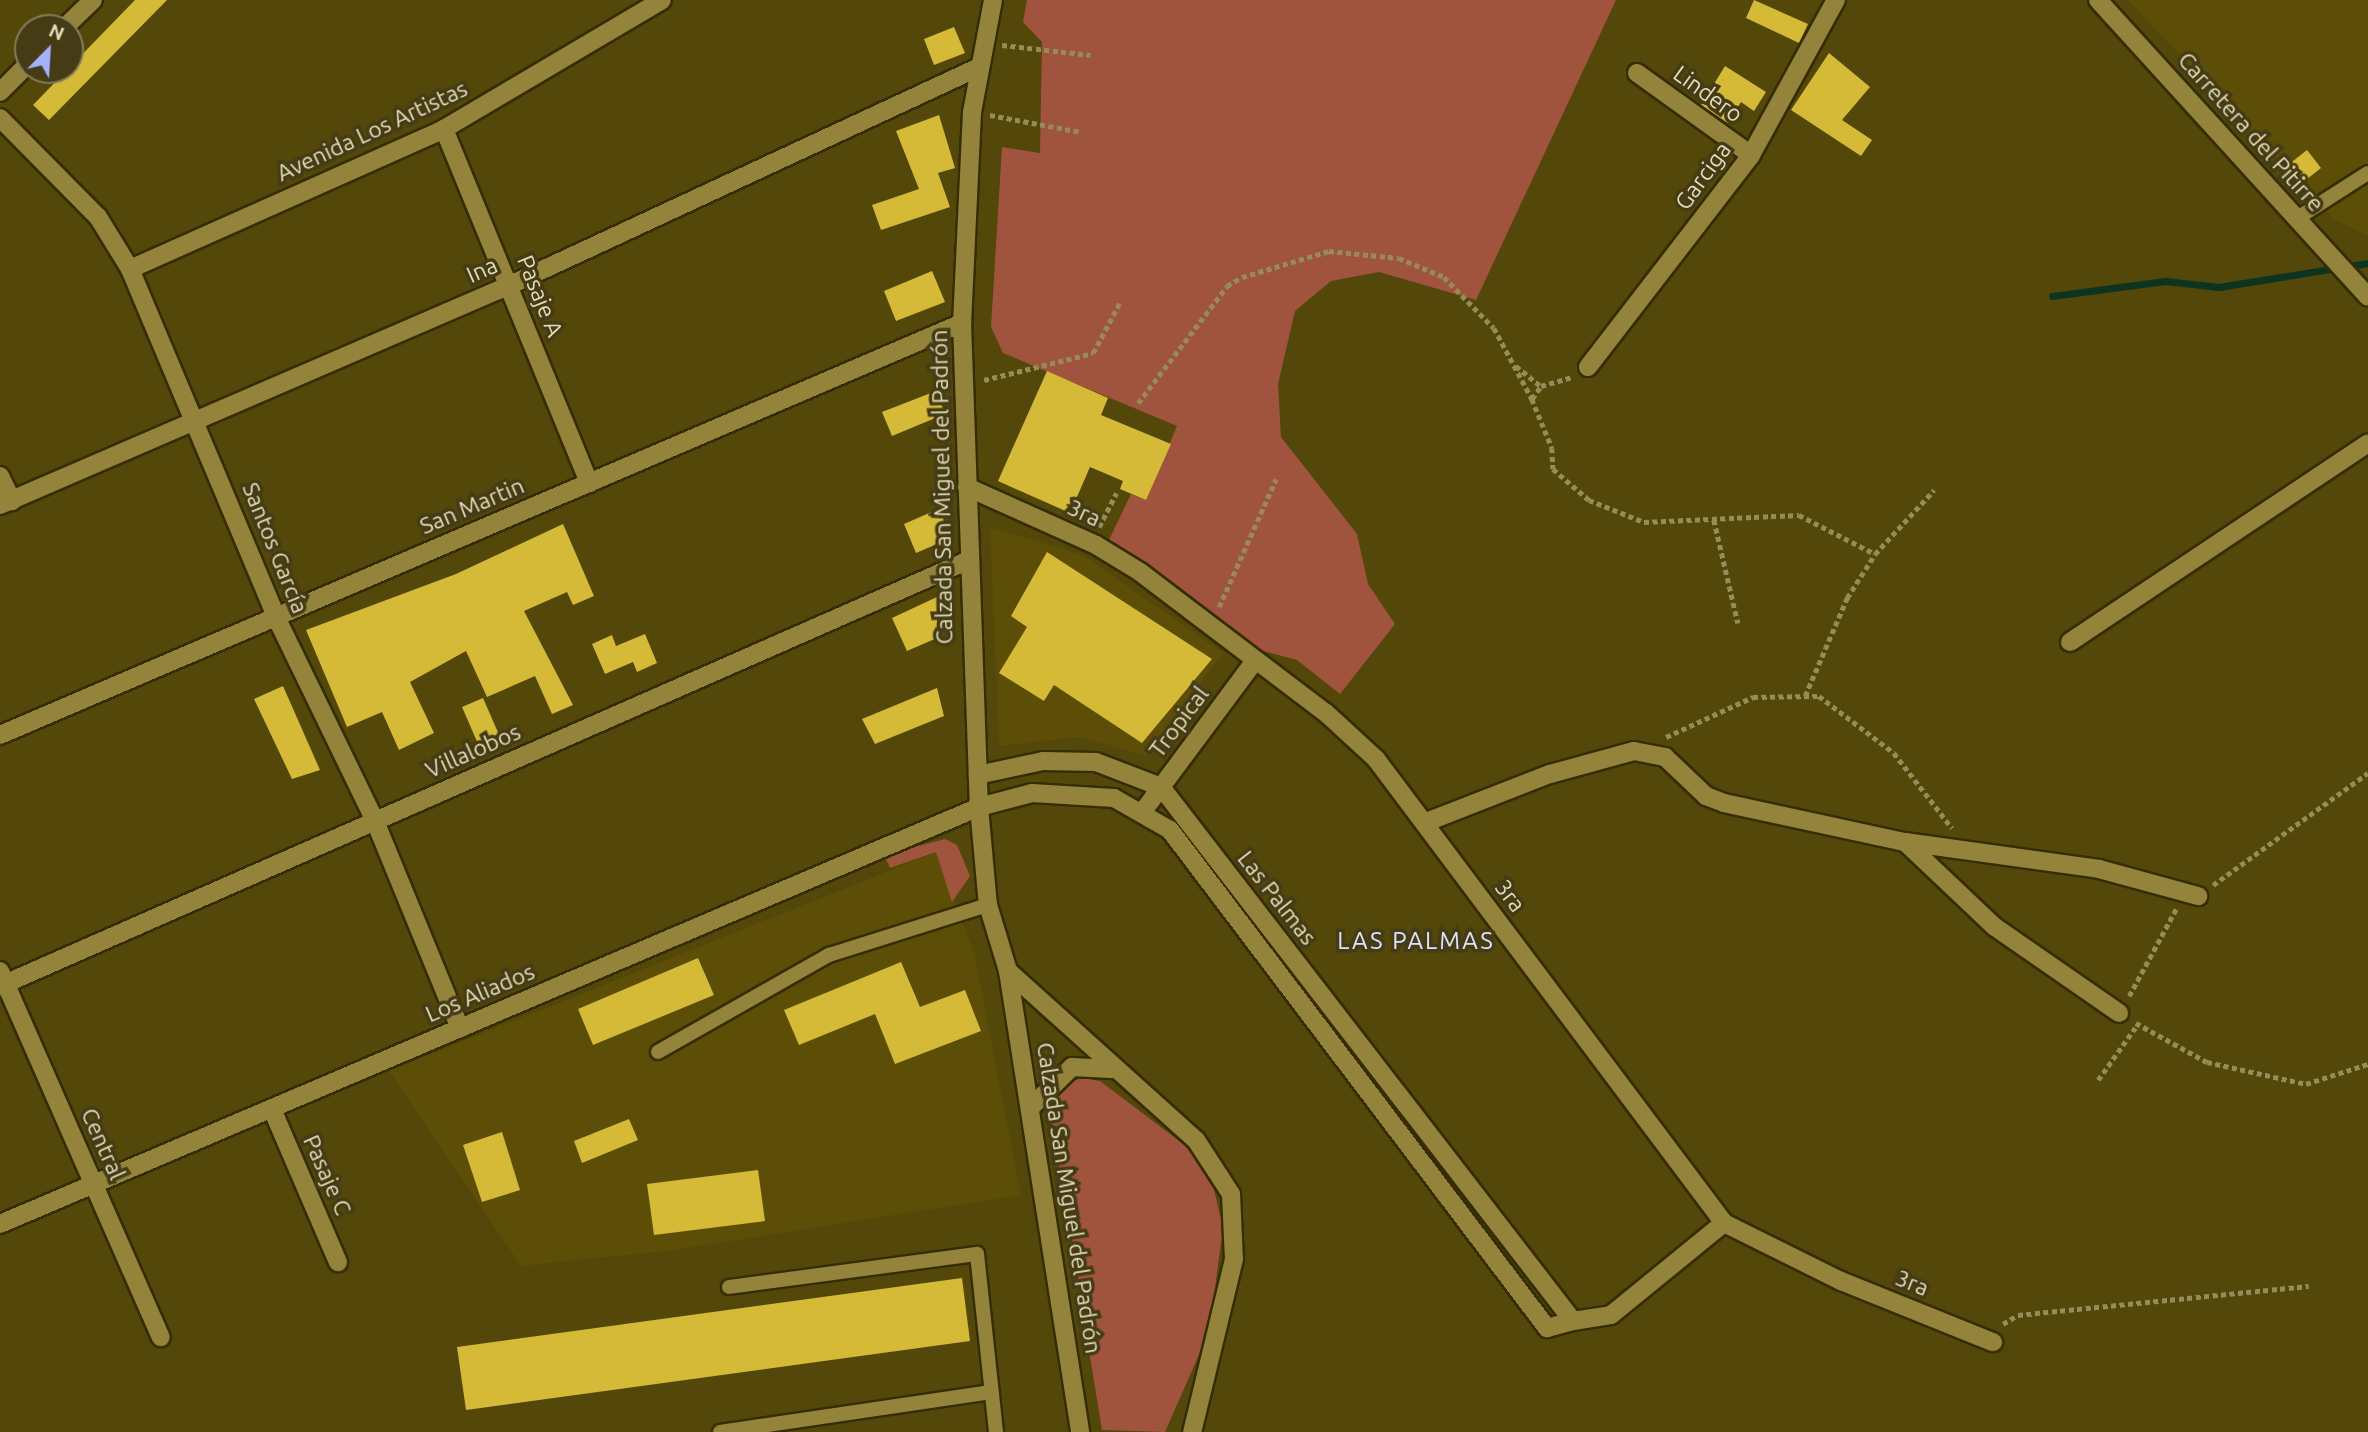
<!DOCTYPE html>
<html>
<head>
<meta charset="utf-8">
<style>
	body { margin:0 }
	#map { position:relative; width:2368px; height:1432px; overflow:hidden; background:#53470a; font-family:Ubuntu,sans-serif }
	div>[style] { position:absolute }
	.built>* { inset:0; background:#5c4e07 }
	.green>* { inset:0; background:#a0543e }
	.stream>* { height:7px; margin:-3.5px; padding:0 3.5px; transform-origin:3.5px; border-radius:3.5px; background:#0c3420 }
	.building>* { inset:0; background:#d5ba37 }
	.path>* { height:4.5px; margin-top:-2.25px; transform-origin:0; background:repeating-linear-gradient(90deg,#958c5a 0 5px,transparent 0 8.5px) }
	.roads { filter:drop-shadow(2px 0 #352d04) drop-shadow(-2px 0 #352d04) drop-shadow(0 2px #352d04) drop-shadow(0 -2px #352d04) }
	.service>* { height:14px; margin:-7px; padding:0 7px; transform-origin:7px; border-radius:7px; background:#94843b }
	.minor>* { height:18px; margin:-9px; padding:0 9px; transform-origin:9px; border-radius:9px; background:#94843b }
	.secondary>* { height:18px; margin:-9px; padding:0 9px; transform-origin:9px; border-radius:9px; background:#94843b }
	span { translate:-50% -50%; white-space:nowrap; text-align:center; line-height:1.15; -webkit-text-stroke:7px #453c16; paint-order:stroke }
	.street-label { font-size:23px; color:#e3dcb8 }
	.neighbourhood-label { font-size:24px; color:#dce2ff; letter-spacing:2px }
	.north { position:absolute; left:14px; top:14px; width:70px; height:70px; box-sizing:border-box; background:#453c16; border:2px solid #847c57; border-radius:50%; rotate:24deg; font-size:19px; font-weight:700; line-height:28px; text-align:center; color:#e3dcb8 }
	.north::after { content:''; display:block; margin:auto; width:24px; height:32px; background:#a6b1fc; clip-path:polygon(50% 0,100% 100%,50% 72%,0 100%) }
</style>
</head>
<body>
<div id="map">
	<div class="built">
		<i style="clip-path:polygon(2128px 0,2368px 0,2368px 236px,2335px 220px)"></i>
		<i style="clip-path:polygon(990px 527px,1083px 555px,1223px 653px,1146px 756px,1080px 737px,999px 746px)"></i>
		<i style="clip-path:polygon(936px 852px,974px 952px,1021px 1195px,674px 1250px,521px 1266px,389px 1071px)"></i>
	</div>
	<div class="green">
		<i style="clip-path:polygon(1027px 0,1616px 0,1476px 300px,1379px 272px,1331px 281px,1295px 311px,1278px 384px,1281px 437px,1357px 534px,1368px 584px,1395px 624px,1340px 694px,1297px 660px,1253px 648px,1109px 540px,1131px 494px,1146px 500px,1177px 426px,1003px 353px,991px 327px,1002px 147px,1040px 153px,1042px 42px,1023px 22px)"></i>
		<i style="clip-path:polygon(945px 839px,957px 845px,970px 876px,952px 902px,936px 852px,890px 868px,884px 855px)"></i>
		<i style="clip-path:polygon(1082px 1078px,1100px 1081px,1186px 1146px,1212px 1181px,1223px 1228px,1209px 1332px,1165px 1432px,1102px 1430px,1052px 1124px,1053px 1102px,1067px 1083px)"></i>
	</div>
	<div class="stream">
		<i style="left:2052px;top:296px;width:114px;rotate:-7.6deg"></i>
		<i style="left:2165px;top:281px;width:54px;rotate:6.3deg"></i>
		<i style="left:2219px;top:287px;width:151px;rotate:-9.2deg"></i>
	</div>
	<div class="building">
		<i style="clip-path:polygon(135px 0,167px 0,49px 120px,33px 105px)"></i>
		<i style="clip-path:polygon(1754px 0,1808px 24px,1799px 43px,1746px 18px)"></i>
		<i style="clip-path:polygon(954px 27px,965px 53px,934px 65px,924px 39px)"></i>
		<i style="clip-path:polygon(1829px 53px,1870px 87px,1842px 120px,1872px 140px,1861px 156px,1791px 110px)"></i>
		<i style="clip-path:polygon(1725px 66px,1766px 92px,1754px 111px,1741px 102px,1728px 123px,1701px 105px)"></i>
		<i style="clip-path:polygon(939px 115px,955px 168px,938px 173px,950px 207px,881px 230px,872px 205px,919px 189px,896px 131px)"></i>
		<i style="clip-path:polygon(2307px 150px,2321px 168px,2302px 183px,2288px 165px)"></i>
		<i style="clip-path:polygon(932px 271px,945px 302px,896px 321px,884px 291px)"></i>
		<i style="clip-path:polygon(1047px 371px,1108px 398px,1101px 415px,1171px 444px,1146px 500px,1120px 489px,1123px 481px,1090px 467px,1070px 513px,998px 481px)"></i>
		<i style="clip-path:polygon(936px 391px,945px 414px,892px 436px,882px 412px)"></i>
		<i style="clip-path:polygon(943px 507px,944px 541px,916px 553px,904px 524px)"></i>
		<i style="clip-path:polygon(563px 524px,594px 596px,573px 605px,567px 592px,524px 611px,573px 705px,552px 714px,535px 676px,487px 697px,466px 651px,410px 682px,434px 733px,399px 750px,382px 712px,347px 727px,306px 630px,456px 574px)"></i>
		<i style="clip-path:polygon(1047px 552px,1212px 659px,1142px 743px,1054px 685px,1044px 701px,999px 673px,1027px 627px,1011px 616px)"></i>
		<i style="clip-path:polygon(937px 597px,937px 638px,907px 651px,892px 618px)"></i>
		<i style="clip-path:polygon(645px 634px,657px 663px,637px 672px,633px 662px,605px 674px,592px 644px,612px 635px,616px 646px)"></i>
		<i style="clip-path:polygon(283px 686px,320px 770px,292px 779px,254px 699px)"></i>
		<i style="clip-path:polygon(937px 688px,944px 716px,875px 744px,862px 719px)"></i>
		<i style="clip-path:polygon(483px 698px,500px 737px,479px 746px,462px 707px)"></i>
		<i style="clip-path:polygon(698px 958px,714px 995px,593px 1045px,578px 1009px)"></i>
		<i style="clip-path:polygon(901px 962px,920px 1007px,965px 990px,981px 1031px,895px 1064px,875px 1014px,799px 1045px,784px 1010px)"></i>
		<i style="clip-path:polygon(629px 1119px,638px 1140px,582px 1163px,574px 1141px)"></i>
		<i style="clip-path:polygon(502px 1132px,520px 1190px,482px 1202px,463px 1145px)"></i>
		<i style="clip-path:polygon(758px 1170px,765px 1221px,654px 1235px,647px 1184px)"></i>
		<i style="clip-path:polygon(962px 1278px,970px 1341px,466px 1410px,457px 1347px)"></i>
	</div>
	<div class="path">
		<i style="left:1002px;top:45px;width:89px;rotate:6.5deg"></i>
		<i style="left:990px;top:115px;width:93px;rotate:10.6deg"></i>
		<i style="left:1516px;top:366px;width:32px;rotate:39deg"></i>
		<i style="left:1541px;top:386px;width:32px;rotate:-16deg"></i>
		<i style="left:984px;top:380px;width:112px;rotate:-13.9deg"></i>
		<i style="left:1093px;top:353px;width:58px;rotate:-62.1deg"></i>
		<i style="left:1532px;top:399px;width:16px;rotate:-55deg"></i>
		<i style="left:1138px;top:403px;width:147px;rotate:-52.7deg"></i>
		<i style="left:1227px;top:286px;width:17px;rotate:-31deg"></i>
		<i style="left:1242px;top:277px;width:91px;rotate:-16.6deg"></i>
		<i style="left:1329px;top:251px;width:70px;rotate:5.7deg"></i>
		<i style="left:1399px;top:258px;width:49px;rotate:22.9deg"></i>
		<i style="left:1444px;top:277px;width:71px;rotate:45.6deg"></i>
		<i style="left:1494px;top:328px;width:81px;rotate:61.8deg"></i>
		<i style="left:1532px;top:399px;width:53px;rotate:67.8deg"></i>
		<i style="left:1552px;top:448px;width:21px;rotate:87deg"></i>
		<i style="left:1553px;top:469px;width:48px;rotate:40.7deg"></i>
		<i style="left:1589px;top:500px;width:59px;rotate:21.8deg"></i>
		<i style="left:1644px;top:522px;width:155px;rotate:-2.6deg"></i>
		<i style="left:1799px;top:515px;width:85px;rotate:27.2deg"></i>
		<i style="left:1714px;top:520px;width:106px;rotate:76.9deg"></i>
		<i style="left:1099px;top:527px;width:38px;rotate:-63deg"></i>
		<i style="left:1219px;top:607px;width:140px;rotate:-66deg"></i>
		<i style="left:1805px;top:696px;width:107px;rotate:-66.8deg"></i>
		<i style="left:1847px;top:598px;width:52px;rotate:-57.5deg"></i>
		<i style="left:1875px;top:554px;width:87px;rotate:-47.3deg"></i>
		<i style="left:1666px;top:737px;width:96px;rotate:-24.7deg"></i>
		<i style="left:1753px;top:697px;width:66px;rotate:-0.9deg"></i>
		<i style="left:1819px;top:696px;width:94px;rotate:37.2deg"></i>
		<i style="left:1894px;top:753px;width:95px;rotate:52.3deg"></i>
		<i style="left:2213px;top:885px;width:191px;rotate:-35.9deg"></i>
		<i style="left:2129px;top:996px;width:99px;rotate:-61.6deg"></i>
		<i style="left:2136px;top:1023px;width:81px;rotate:28.8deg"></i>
		<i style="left:2207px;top:1062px;width:101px;rotate:12.5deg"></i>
		<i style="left:2306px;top:1084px;width:65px;rotate:-17.9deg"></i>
		<i style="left:2098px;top:1080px;width:64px;rotate:-54.6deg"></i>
		<i style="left:2003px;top:1324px;width:17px;rotate:-31deg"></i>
		<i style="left:2018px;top:1315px;width:292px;rotate:-5.7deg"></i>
	</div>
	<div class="roads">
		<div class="service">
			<i style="left:2296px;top:219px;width:85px;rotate:-32.6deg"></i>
			<i style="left:658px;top:1052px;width:197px;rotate:-29.6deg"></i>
			<i style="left:829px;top:955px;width:167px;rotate:-17.5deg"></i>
			<i style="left:729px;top:1287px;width:250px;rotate:-7.6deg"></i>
			<i style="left:977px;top:1254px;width:179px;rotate:83.9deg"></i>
			<i style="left:720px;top:1432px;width:274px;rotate:-8.4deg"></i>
		</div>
		<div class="minor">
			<i style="left:64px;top:28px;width:40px;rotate:-44deg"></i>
			<i style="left:1637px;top:73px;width:140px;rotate:35.7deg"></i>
			<i style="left:0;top:92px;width:40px;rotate:-45deg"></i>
			<i style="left:0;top:118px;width:139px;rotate:45.3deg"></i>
			<i style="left:98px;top:217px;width:61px;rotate:58.4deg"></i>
			<i style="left:130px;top:269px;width:377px;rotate:67.2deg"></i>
			<i style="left:276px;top:617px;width:227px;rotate:64.1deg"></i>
			<i style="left:375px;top:821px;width:224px;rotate:67.7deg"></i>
			<i style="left:444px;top:129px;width:383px;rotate:67.7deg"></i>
			<i style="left:130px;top:269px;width:344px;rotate:-24deg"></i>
			<i style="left:444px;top:129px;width:253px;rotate:-30.6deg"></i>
			<i style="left:1588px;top:367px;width:267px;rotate:-52.4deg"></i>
			<i style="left:1751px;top:155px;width:177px;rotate:-61.3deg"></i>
			<i style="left:0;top:476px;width:28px;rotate:64deg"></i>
			<i style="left:967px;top:487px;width:141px;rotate:24.2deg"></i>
			<i style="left:1096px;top:545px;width:52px;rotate:31.5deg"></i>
			<i style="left:1140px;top:572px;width:233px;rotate:37.2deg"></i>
			<i style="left:1326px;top:713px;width:68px;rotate:42.6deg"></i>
			<i style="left:1376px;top:759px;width:580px;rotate:53.13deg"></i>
			<i style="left:1724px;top:1223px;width:131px;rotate:26.4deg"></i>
			<i style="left:1841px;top:1281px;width:164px;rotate:21.9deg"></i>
			<i style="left:0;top:505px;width:555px;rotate:-23.33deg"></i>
			<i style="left:510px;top:285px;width:515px;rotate:-24.92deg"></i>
			<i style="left:2070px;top:642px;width:358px;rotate:-33.7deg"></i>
			<i style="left:0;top:735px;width:1047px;rotate:-23.18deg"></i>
			<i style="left:1144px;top:810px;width:184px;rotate:-53.4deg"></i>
			<i style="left:1424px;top:823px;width:135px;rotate:-21.3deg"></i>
			<i style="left:1550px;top:774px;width:87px;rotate:-15.3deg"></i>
			<i style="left:1634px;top:751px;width:32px;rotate:11deg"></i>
			<i style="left:1665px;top:757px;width:57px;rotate:43.6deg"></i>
			<i style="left:1706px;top:796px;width:19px;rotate:21deg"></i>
			<i style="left:1724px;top:803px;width:185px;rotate:12.2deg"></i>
			<i style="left:1905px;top:842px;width:196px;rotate:7.9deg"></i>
			<i style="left:2099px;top:869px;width:103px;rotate:15.3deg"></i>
			<i style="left:1905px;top:842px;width:124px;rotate:43.4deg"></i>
			<i style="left:1995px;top:927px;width:151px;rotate:34.7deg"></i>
			<i style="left:0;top:971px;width:400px;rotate:66.3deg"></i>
			<i style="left:0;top:986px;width:1056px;rotate:-23.73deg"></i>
			<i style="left:272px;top:1109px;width:167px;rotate:66.7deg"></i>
			<i style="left:0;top:1224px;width:1064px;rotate:-23.07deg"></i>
			<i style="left:979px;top:807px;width:55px;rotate:-14.8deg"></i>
			<i style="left:1032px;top:793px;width:82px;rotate:3.5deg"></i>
			<i style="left:1114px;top:798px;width:64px;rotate:29.7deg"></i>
			<i style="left:1170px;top:830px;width:625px;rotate:52.87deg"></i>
			<i style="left:1547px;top:1328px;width:27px;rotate:-15deg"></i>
			<i style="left:1573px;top:1321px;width:674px;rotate:-127.65deg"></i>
			<i style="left:1161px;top:787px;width:70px;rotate:-159deg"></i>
			<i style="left:1096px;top:762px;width:53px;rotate:-178.9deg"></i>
			<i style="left:1043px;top:761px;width:67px;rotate:168deg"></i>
			<i style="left:1573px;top:1321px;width:38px;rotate:-9deg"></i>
			<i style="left:1611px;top:1315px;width:146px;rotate:-39.2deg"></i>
		</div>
		<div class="secondary">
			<i style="left:993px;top:0;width:114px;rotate:100.6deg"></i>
			<i style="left:972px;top:112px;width:211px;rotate:92.7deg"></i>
			<i style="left:962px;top:323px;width:484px;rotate:88deg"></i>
			<i style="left:979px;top:807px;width:98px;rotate:84.8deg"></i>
			<i style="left:988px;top:905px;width:69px;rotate:73.1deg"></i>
			<i style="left:1008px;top:971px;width:467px;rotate:81.1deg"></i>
			<i style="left:2098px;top:0;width:401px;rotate:47.7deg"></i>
			<i style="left:1008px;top:971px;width:253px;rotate:42deg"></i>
			<i style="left:1196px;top:1140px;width:64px;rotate:57.1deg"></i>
			<i style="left:1231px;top:1194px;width:65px;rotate:87.4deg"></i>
			<i style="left:1234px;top:1259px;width:178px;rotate:103.6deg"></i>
			<i style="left:1030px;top:1108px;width:59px;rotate:-44.3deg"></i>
			<i style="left:1072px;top:1067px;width:39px;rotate:3deg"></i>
		</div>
	</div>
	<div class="street-label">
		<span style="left:1708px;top:94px;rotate:36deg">Lindero</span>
		<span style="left:372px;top:131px;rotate:-25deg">Avenida Los Artistas</span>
		<span style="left:2251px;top:132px;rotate:48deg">Carretera del Pitirre</span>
		<span style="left:1703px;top:176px;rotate:-54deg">Garciga</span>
		<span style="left:482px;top:270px;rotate:-24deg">Ina</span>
		<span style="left:540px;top:296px;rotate:68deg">Pasaje A</span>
		<span style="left:942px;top:487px;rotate:-91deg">Calzada San Miguel del Padrón</span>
		<span style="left:472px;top:506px;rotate:-23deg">San Martin</span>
		<span style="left:1084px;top:513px;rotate:25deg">3ra</span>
		<span style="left:275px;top:548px;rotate:68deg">Santos García</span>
		<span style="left:1179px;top:722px;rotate:-53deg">Tropical</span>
		<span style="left:473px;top:751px;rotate:-24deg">Villalobos</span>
		<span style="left:1510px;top:896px;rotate:53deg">3ra</span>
		<span style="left:1277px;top:898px;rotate:52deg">Las Palmas</span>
		<span style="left:480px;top:993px;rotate:-23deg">Los Aliados</span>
		<span style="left:103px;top:1144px;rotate:66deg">Central</span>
		<span style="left:327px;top:1175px;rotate:66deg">Pasaje C</span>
		<span style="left:1069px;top:1198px;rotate:81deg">Calzada San Miguel del Padrón</span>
		<span style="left:1912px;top:1283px;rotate:22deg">3ra</span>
	</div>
	<div class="neighbourhood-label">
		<span style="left:1416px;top:941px">LAS PALMAS</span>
	</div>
	<div class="north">N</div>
</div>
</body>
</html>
